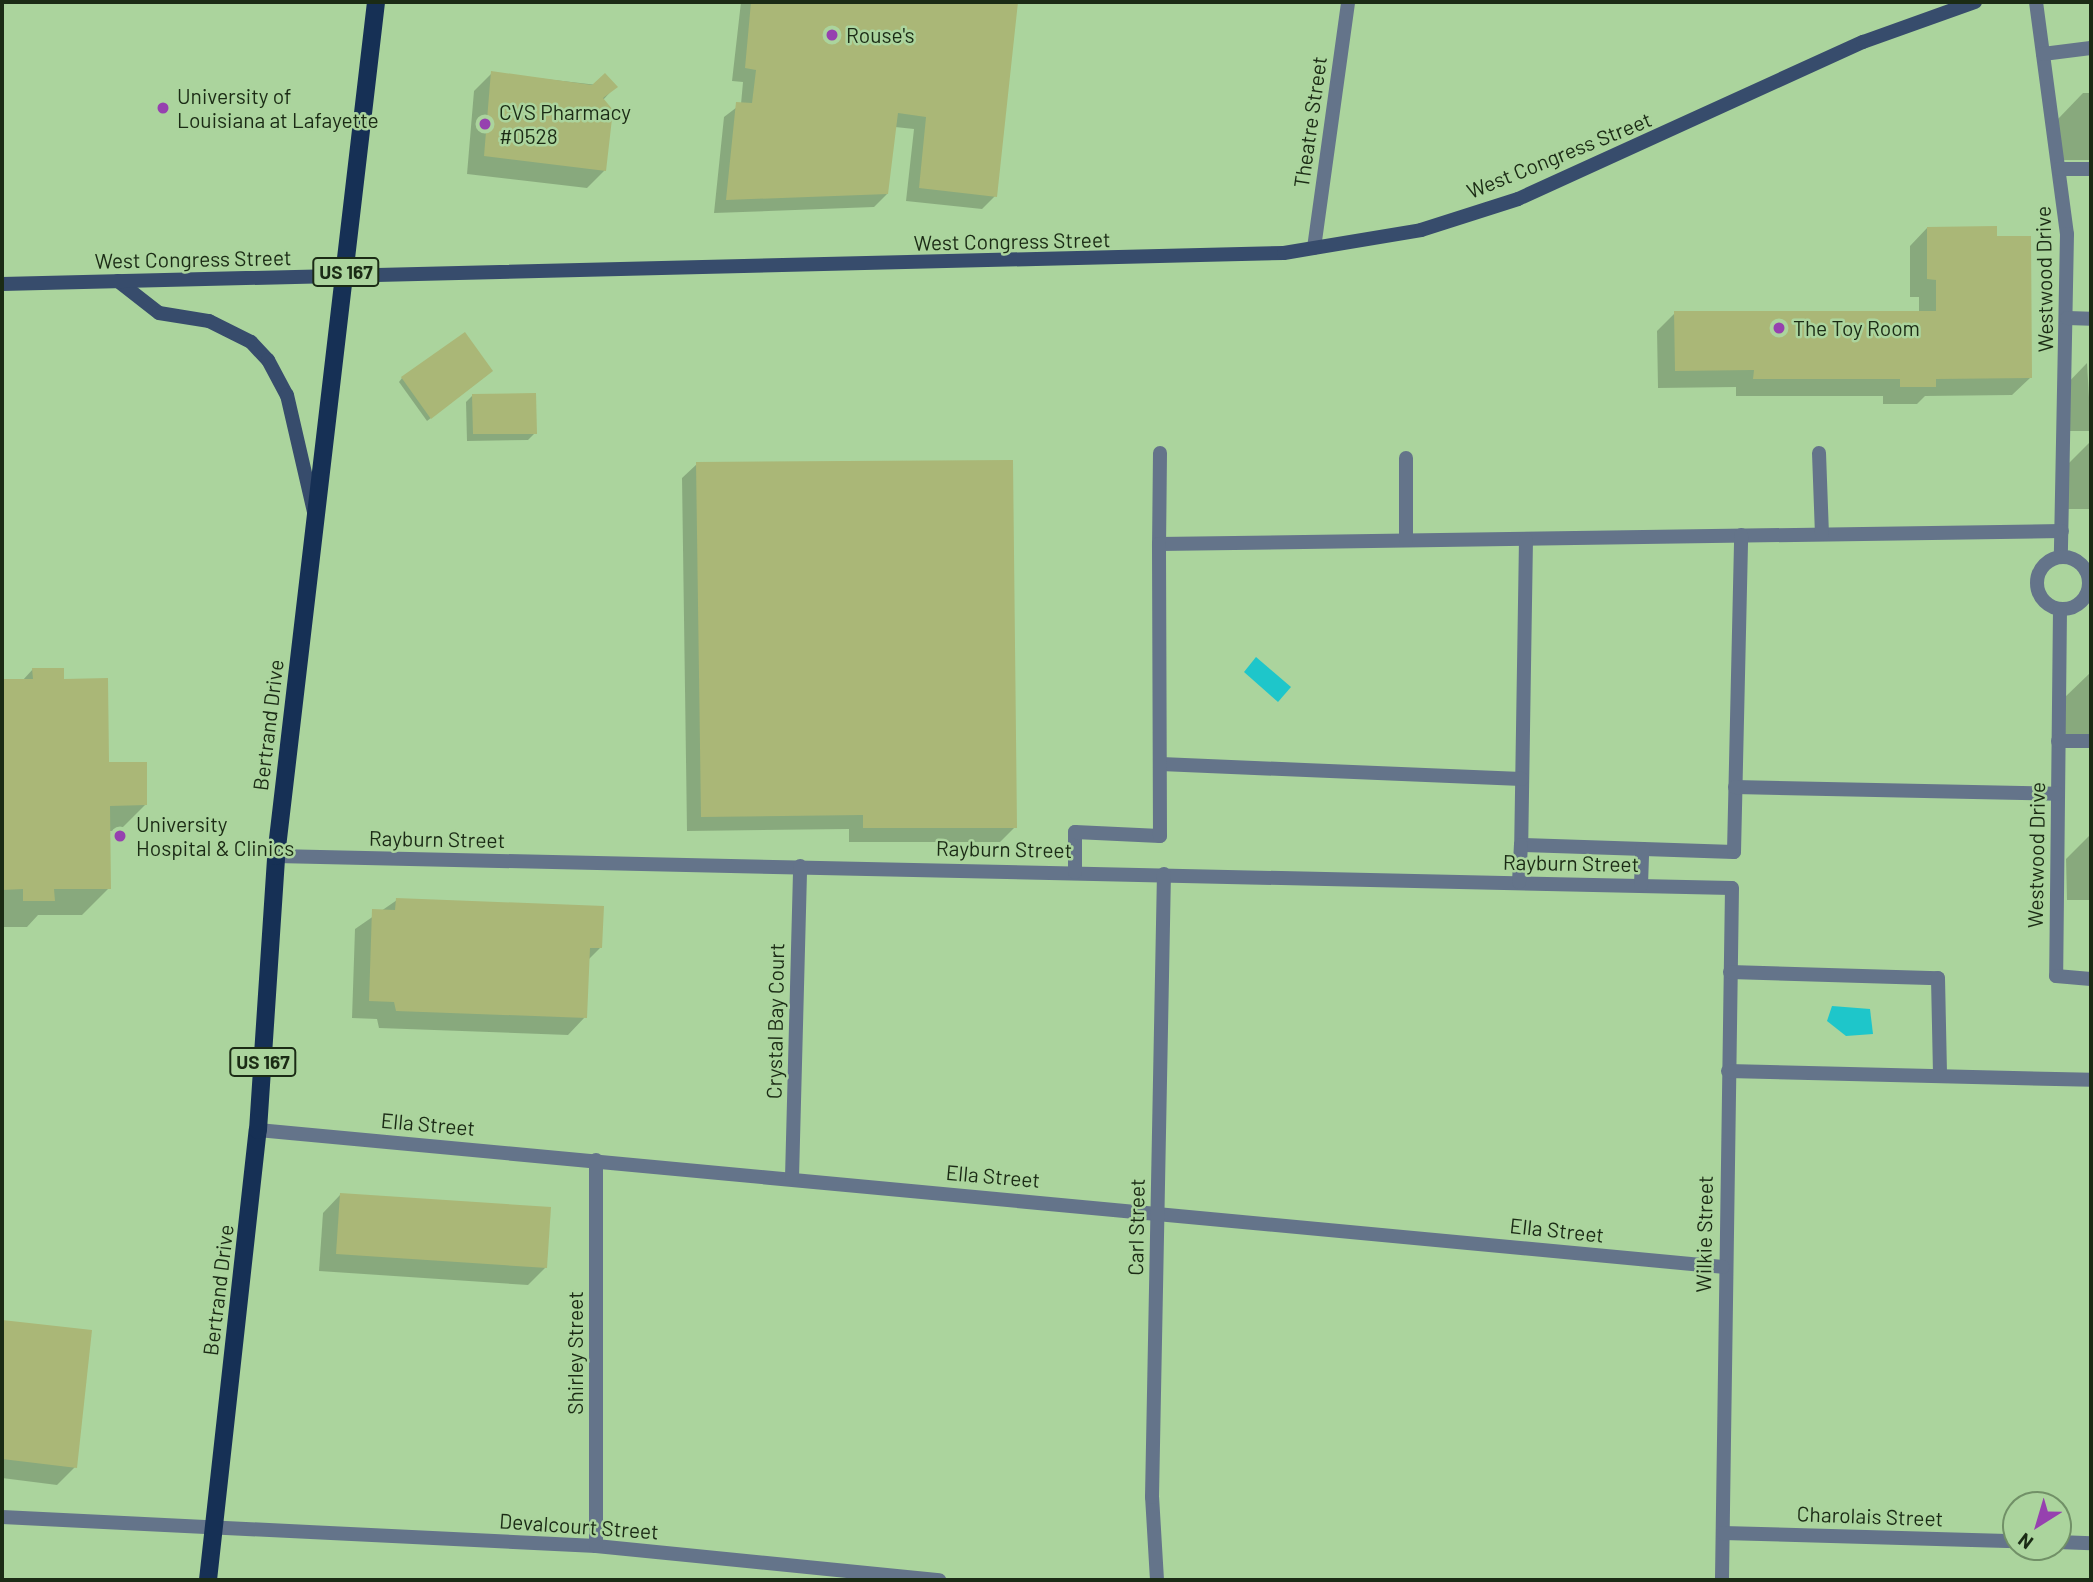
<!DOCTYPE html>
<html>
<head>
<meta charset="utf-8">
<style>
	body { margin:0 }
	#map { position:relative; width:2093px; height:1582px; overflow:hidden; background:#abd49d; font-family:Barlow,sans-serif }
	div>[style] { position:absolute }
	.water>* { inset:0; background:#1ec6ca }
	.shadow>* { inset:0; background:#0003 }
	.building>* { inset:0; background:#aab777 }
	.minor>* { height:14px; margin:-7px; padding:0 7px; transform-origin:7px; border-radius:7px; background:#64748a }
	.minor>.ring { margin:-7px; padding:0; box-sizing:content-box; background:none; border:14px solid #64748a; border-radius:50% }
	.secondary>* { height:14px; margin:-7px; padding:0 7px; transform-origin:7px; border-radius:7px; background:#374c6c }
	.primary>* { height:18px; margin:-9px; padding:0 9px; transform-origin:9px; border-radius:9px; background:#163055 }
	.dots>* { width:19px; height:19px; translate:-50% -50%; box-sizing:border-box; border:4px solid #abd49d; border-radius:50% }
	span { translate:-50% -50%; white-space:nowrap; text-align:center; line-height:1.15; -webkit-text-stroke:5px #abd49d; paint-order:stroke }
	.shield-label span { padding:2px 5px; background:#abd49d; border:2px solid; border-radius:5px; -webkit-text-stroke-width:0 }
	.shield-label { font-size:19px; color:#1b2b15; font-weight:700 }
	.poi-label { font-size:21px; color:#1b2b15 }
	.left { translate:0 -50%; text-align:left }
	.street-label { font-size:21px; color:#1b2b15 }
	.frame { position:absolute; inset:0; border:4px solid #1b2b15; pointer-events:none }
	.north { position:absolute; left:2002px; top:1491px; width:70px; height:70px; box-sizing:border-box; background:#abd49d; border:2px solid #719067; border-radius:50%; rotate:217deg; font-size:19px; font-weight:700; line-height:28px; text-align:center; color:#1b2b15 }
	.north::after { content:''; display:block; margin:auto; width:24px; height:32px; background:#9641af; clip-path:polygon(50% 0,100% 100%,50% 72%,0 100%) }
</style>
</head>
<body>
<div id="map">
	<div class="water">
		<i style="clip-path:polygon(1256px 657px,1291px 687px,1278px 702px,1244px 672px)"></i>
		<i style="clip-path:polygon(1832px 1006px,1870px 1009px,1873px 1034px,1846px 1036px,1827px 1021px)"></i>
	</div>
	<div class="shadow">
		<i style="clip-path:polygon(741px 2px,1016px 2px,995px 196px,982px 209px,906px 201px,914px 129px,895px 127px,887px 194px,874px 207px,714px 213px,724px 117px,741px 104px,743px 82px,732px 81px)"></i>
		<i style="clip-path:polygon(492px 73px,615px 87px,603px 100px,605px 170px,587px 188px,467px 174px,474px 91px)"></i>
		<i style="clip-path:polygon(2083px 93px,2091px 93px,2091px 160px,2057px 160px,2057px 120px)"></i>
		<i style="clip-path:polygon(1927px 228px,2030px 378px,2012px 395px,1925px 396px,1917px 404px,1883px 404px,1883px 396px,1736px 396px,1736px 387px,1658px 388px,1657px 331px,1675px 313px,1919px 312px,1919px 297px,1910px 297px,1910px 246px)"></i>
		<i style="clip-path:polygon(2087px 363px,2091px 431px,2061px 431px,2061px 390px)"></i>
		<i style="clip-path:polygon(487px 375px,427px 421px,399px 382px,402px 378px)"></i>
		<i style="clip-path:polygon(473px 395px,535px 433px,528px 440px,467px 441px,466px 402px)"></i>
		<i style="clip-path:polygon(2090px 442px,2091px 509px,2064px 509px,2063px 469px)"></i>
		<i style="clip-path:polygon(697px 464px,1015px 827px,1000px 842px,849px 842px,849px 829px,687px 831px,682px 478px)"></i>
		<i style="clip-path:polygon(33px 669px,62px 681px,108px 764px,145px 805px,119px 831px,108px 831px,109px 888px,82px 915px,38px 915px,27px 927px,2px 927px,2px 681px,22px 681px)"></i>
		<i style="clip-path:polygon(2091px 672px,2091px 739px,2064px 739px,2063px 699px)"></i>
		<i style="clip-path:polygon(2091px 834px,2091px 900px,2067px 900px,2066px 859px)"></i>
		<i style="clip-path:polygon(397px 900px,600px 948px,587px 961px,585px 1017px,568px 1035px,379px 1028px,377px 1019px,352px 1018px,355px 929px)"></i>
		<i style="clip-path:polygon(340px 1195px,546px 1267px,528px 1285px,319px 1271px,323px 1213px)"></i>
		<i style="clip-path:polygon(2px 1322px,90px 1332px,75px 1467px,57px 1485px,2px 1478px)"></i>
	</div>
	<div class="building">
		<i style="clip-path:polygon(751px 2px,1018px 2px,997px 197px,919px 188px,926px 117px,898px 113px,888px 194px,726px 200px,736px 102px,752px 103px,756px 70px,745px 68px)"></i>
		<i style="clip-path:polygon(491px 71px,592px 85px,605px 73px,618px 87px,603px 98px,613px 110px,606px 171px,484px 156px)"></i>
		<i style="clip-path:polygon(1997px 226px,1997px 236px,2031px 236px,2032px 378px,1936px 379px,1936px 387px,1900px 387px,1900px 379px,1753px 379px,1754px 370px,1675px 371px,1674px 311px,1936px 311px,1936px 280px,1927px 279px,1927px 227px)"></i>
		<i style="clip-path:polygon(465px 332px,493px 371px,431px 419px,401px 377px)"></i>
		<i style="clip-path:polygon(536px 393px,537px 434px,473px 434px,472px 394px)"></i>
		<i style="clip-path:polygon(1013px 460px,1017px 828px,863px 828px,863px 815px,701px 817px,696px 462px)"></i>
		<i style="clip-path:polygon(32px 668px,64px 668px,64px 679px,108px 678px,109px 762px,147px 762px,147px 805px,110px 806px,111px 889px,54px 889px,55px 901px,23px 901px,23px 889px,2px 890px,2px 679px,33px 679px)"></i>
		<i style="clip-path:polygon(396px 898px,604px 906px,602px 948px,590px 948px,587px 1018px,396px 1011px,394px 1002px,369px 1001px,372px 909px,395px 910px)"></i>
		<i style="clip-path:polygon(340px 1193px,551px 1207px,547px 1268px,336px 1254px)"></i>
		<i style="clip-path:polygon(2px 1320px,92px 1330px,77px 1468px,2px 1459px)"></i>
	</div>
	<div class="minor">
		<i style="left:2036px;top:2px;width:234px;rotate:82.4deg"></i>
		<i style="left:2067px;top:234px;width:323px;rotate:91.1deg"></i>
		<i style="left:2043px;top:54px;width:48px;rotate:-7.1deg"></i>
		<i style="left:2059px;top:169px;width:32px"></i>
		<i style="left:1314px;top:248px;width:248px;rotate:-82.1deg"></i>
		<i style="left:2067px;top:318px;width:24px;rotate:2deg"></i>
		<i style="left:1160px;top:453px;width:91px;rotate:90.6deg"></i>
		<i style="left:1159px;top:544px;width:903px;rotate:-0.82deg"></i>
		<i style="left:1819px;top:453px;width:81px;rotate:87.9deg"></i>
		<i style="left:1406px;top:458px;width:82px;rotate:90deg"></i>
		<i style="left:1526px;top:539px;width:306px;rotate:90.9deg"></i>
		<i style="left:1521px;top:845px;width:213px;rotate:1.9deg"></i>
		<i style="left:1734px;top:852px;width:317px;rotate:-88.7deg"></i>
		<i class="ring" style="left:2037px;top:557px;width:38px;height:38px"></i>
		<i style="left:2060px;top:609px;width:367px;rotate:90.6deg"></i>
		<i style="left:2056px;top:976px;width:35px;rotate:5deg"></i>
		<i style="left:2058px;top:741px;width:33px"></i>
		<i style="left:1161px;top:764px;width:361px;rotate:2.4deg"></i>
		<i style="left:1735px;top:787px;width:322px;rotate:1.2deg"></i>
		<i style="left:276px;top:856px;width:1456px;rotate:1.26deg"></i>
		<i style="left:1732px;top:888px;width:692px;rotate:90.83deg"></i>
		<i style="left:1075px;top:872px;width:40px;rotate:-90deg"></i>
		<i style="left:1075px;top:832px;width:85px;rotate:2.7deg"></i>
		<i style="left:1160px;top:836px;width:292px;rotate:-90.2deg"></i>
		<i style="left:1519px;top:882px;width:37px;rotate:-87deg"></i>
		<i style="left:1641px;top:885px;width:36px;rotate:-88deg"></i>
		<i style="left:1730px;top:972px;width:208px;rotate:1.7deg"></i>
		<i style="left:1938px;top:978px;width:98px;rotate:88.8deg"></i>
		<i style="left:1728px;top:1071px;width:363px;rotate:1.4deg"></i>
		<i style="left:258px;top:1130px;width:1471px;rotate:5.34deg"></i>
		<i style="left:792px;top:1178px;width:312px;rotate:-88.5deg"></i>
		<i style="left:2px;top:1517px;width:595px;rotate:2.8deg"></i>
		<i style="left:596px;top:1546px;width:345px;rotate:5.7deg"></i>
		<i style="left:1723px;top:1533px;width:293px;rotate:1.6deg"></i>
		<i style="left:2058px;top:1542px;width:33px;rotate:2deg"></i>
		<i style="left:596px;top:1546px;width:386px;rotate:-90deg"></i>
		<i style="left:1157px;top:1580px;width:83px;rotate:-93.4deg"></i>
		<i style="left:1152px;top:1497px;width:623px;rotate:-88.9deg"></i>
	</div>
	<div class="secondary">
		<i style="left:118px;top:281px;width:52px;rotate:38deg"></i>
		<i style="left:159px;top:313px;width:51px;rotate:9.1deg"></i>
		<i style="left:209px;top:321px;width:47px;rotate:26.6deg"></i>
		<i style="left:251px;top:342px;width:25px;rotate:47deg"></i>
		<i style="left:268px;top:360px;width:40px;rotate:62deg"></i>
		<i style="left:287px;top:395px;width:120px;rotate:77deg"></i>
		<i style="left:2px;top:284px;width:1282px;rotate:-1.39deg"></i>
		<i style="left:1284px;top:253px;width:139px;rotate:-9.5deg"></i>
		<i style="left:1421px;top:230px;width:102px;rotate:-17.7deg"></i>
		<i style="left:1518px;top:199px;width:379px;rotate:-24.5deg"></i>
		<i style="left:1863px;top:42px;width:119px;rotate:-19.7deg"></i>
	</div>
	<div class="primary">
		<i style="left:208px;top:1580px;width:453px;rotate:-83.7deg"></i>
		<i style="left:258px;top:1130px;width:275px;rotate:-86.2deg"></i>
		<i style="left:276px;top:856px;width:860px;rotate:-83.32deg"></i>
	</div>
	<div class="dots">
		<i style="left:832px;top:35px;background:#9641af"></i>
		<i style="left:163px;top:108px;background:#9641af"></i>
		<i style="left:485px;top:124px;background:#9641af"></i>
		<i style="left:1779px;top:328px;background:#9641af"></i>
		<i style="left:120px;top:836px;background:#9641af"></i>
	</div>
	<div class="shield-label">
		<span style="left:346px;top:272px">US 167</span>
		<span style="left:263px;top:1062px">US 167</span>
	</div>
	<div class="poi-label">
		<span class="left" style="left:846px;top:35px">Rouse's</span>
		<span class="left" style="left:177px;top:108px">University of<br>Louisiana at Lafayette</span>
		<span class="left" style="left:499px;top:124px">CVS Pharmacy<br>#0528</span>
		<span class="left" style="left:1793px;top:328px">The Toy Room</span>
		<span class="left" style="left:136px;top:836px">University<br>Hospital &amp; Clinics</span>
	</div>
	<div class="street-label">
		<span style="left:1310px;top:122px;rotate:-82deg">Theatre Street</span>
		<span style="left:1559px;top:155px;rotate:-22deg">West Congress Street</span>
		<span style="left:1012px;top:241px;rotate:-1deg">West Congress Street</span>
		<span style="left:193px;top:259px;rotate:-1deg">West Congress Street</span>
		<span style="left:2044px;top:279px;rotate:-91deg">Westwood Drive</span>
		<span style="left:268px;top:725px;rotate:-83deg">Bertrand Drive</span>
		<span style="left:437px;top:839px;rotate:1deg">Rayburn Street</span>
		<span style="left:1004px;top:849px;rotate:1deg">Rayburn Street</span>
		<span style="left:2036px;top:855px;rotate:-89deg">Westwood Drive</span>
		<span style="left:1571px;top:863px;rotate:1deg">Rayburn Street</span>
		<span style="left:775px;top:1021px;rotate:-89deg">Crystal Bay Court</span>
		<span style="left:428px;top:1124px;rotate:5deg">Ella Street</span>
		<span style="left:993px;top:1176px;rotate:5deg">Ella Street</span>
		<span style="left:1136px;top:1227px;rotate:-89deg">Carl Street</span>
		<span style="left:1557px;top:1230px;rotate:6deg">Ella Street</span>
		<span style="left:1704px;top:1234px;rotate:-89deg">Wilkie Street</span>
		<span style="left:218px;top:1290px;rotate:-83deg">Bertrand Drive</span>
		<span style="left:575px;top:1353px;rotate:-90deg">Shirley Street</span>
		<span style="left:1870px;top:1516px;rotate:2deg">Charolais Street</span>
		<span style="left:579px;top:1526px;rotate:4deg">Devalcourt Street</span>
	</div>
	<div class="frame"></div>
	<div class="north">N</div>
</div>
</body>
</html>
